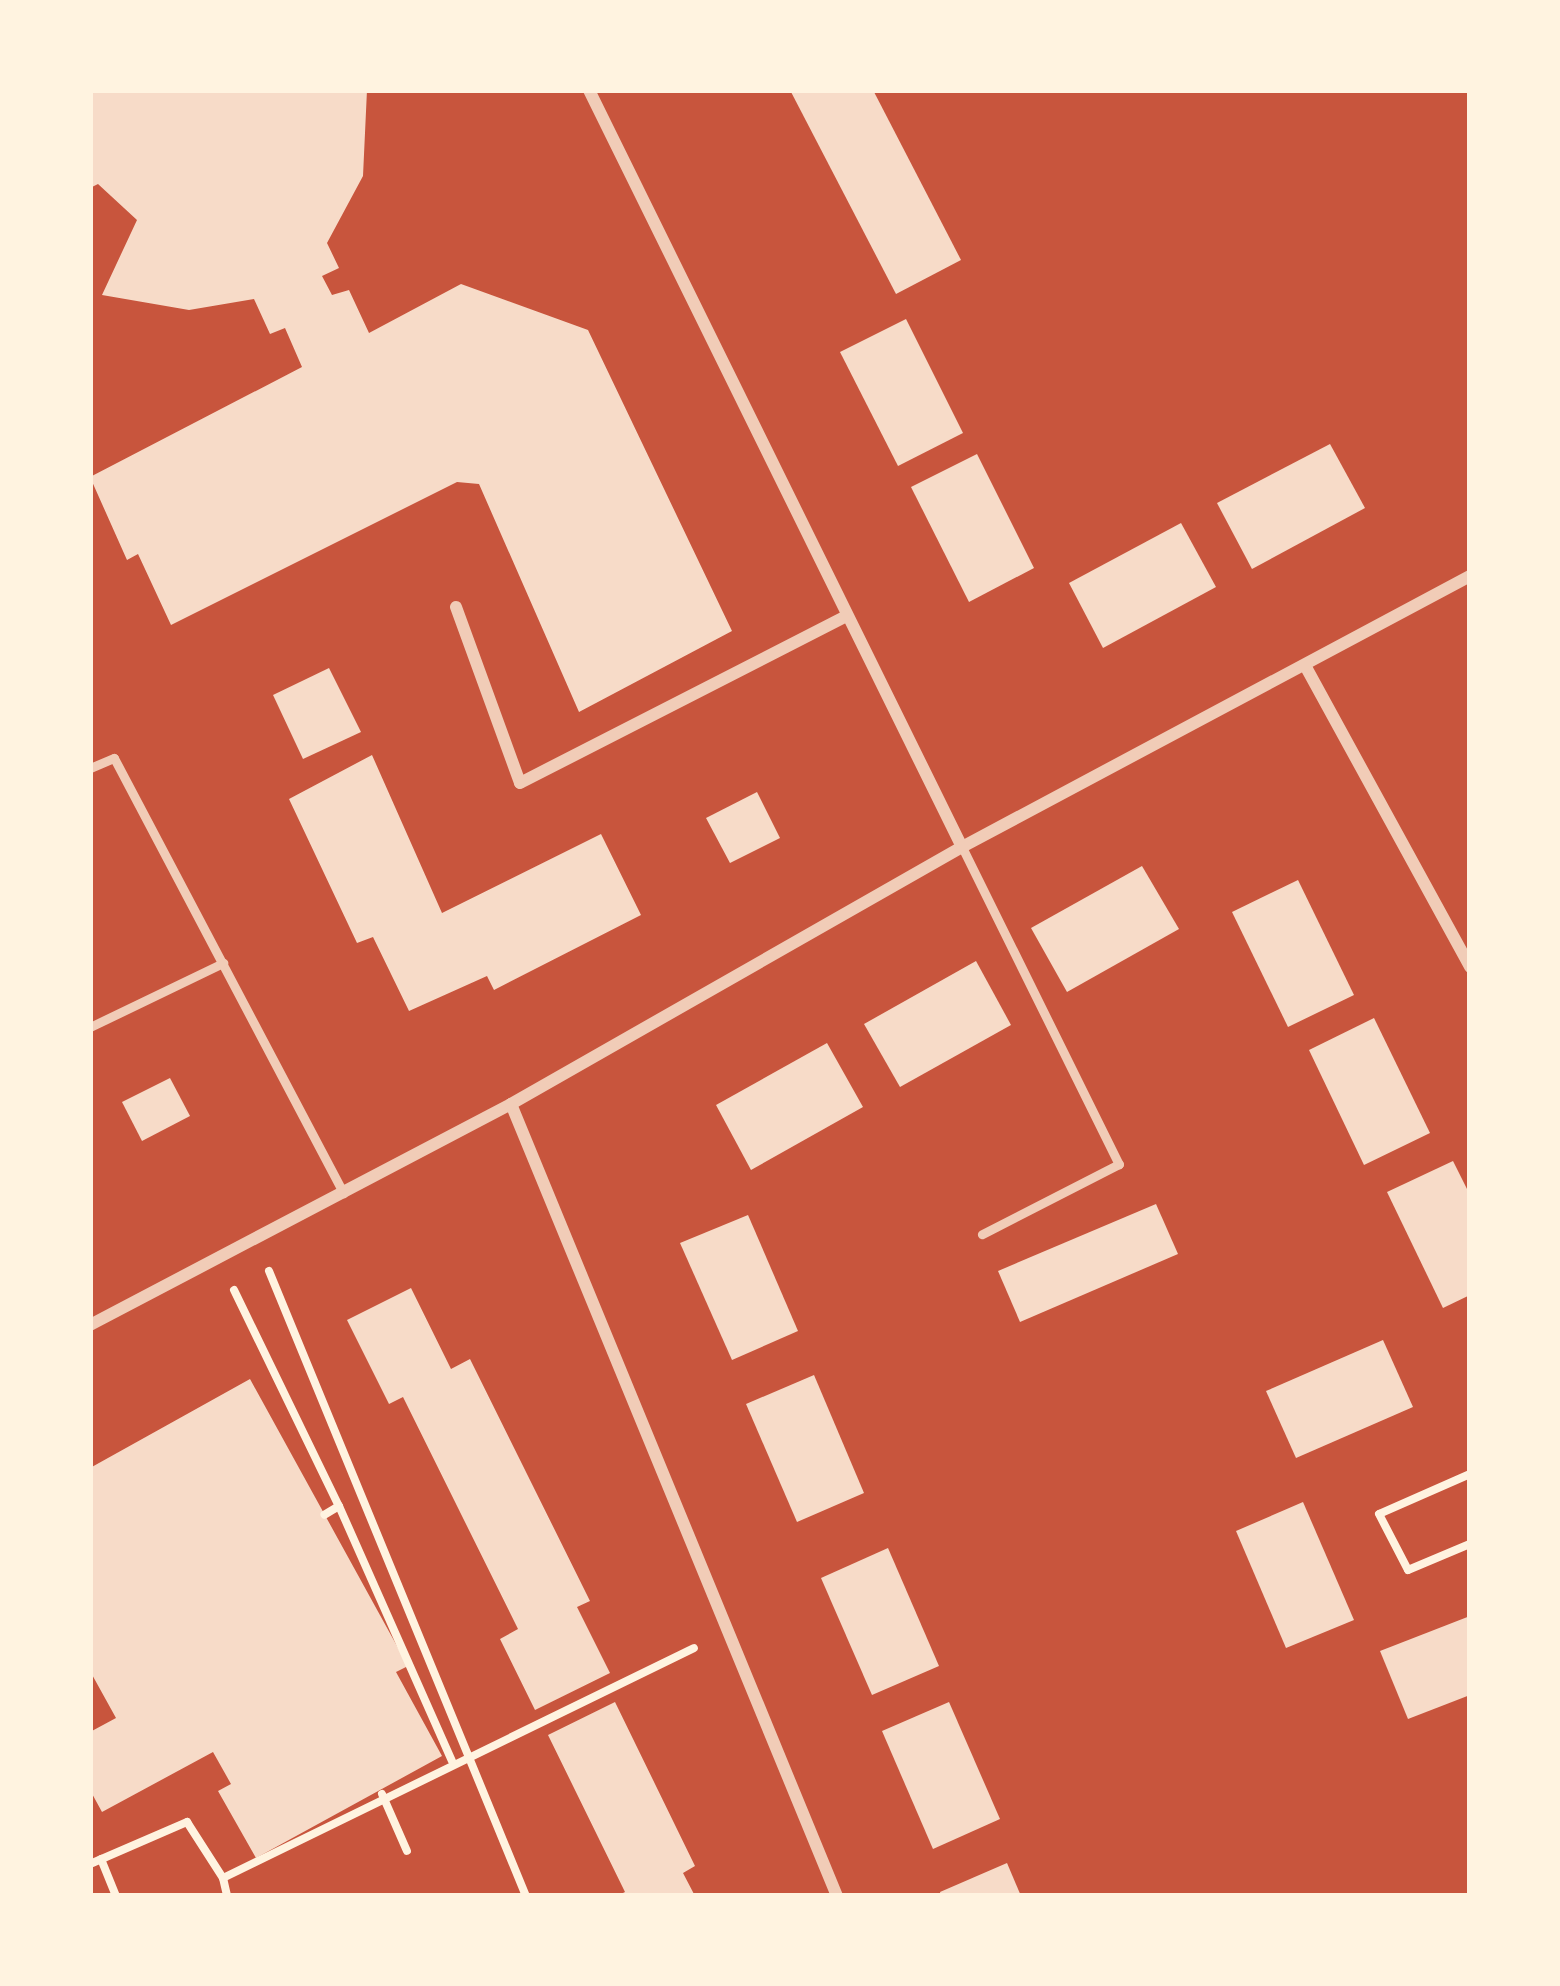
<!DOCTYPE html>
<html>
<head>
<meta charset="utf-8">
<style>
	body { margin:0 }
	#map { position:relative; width:1560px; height:1986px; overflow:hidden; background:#c8553d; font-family:Manrope,sans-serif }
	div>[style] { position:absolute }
	.building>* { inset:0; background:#f7dbc8 }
	.path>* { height:8px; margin:-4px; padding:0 4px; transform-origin:4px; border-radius:4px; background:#fff3e0 }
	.service>* { height:9px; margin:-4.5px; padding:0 4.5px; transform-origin:4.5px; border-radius:4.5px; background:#f1ccb7 }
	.minor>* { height:12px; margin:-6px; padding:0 6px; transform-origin:6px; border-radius:6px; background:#f1ccb7 }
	span { translate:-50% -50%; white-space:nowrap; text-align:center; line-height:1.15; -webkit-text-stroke:9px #fff3e0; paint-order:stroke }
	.frame { position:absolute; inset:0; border:93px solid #fff3e0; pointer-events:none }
</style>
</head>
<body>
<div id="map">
	<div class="building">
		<i style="clip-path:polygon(90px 90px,367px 90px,363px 176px,327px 243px,339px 268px,322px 276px,332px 295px,349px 290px,369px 333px,461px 284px,588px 330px,732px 631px,579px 712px,479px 484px,457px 482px,171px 625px,138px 554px,127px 560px,90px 477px,302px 367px,285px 328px,270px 334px,254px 299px,189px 310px,102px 295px,137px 220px,98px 184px,90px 188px)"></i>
		<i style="clip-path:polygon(790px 90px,873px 90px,961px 260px,896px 294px)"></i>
		<i style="clip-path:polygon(906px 319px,963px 433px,898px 466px,840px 352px)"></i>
		<i style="clip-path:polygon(1330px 444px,1365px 508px,1252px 569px,1217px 503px)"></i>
		<i style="clip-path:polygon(977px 454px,1034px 568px,969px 602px,911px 487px)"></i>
		<i style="clip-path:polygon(1181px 523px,1216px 587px,1103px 648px,1069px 583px)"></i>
		<i style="clip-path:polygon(329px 668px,361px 732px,303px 759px,273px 695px)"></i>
		<i style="clip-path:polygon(372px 755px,442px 913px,601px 834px,641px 915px,494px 990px,487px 976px,409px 1011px,373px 937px,357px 943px,289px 799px)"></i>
		<i style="clip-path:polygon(757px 792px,780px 838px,730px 863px,706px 818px)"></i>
		<i style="clip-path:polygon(1142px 866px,1179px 929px,1067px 992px,1031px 928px)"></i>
		<i style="clip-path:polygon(1298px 880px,1354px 995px,1288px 1027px,1232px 912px)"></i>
		<i style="clip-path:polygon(976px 961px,1011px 1025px,900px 1087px,864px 1024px)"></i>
		<i style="clip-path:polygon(1374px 1018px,1430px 1133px,1364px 1165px,1309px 1050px)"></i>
		<i style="clip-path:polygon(827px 1043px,863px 1107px,751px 1170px,716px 1105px)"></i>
		<i style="clip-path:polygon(170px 1078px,190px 1116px,142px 1141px,122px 1102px)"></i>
		<i style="clip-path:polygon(1453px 1161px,1470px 1195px,1470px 1295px,1443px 1308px,1387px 1192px)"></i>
		<i style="clip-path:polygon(1156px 1204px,1178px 1254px,1020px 1322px,998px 1271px)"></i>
		<i style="clip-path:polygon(748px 1215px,798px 1331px,732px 1360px,680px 1243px)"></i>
		<i style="clip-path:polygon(411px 1288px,451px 1369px,470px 1359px,590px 1601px,577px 1607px,610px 1673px,535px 1710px,500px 1639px,518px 1629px,403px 1397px,389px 1404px,347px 1320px)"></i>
		<i style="clip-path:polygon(1383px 1340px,1413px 1407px,1296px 1458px,1266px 1391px)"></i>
		<i style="clip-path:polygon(814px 1375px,864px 1493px,797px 1522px,746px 1404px)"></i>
		<i style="clip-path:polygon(250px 1379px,408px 1666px,396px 1672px,442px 1756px,256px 1858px,218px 1791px,231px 1784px,213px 1752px,102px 1812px,90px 1790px,90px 1732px,116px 1718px,90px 1671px,90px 1468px)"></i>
		<i style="clip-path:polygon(1303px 1502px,1354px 1620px,1286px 1648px,1236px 1531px)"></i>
		<i style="clip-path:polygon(888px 1548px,939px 1666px,872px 1695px,821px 1578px)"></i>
		<i style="clip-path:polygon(1470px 1616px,1470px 1695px,1408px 1719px,1380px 1651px)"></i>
		<i style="clip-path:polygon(615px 1702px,695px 1866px,683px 1873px,695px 1896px,617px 1896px,625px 1892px,548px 1735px)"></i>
		<i style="clip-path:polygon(949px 1702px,1000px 1819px,933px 1849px,882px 1731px)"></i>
		<i style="clip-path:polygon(1007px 1863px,1021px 1896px,941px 1896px,940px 1892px)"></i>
	</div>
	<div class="path">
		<i style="left:269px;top:1271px;width:676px;rotate:67.65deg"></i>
		<i style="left:234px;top:1290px;width:240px;rotate:64.1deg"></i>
		<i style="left:339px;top:1506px;width:17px;rotate:149deg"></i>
		<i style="left:1470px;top:1474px;width:99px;rotate:156.3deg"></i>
		<i style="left:1379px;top:1514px;width:63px;rotate:62.6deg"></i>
		<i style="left:1408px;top:1570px;width:67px;rotate:-22.8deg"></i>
		<i style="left:339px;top:1506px;width:279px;rotate:66.1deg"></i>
		<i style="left:382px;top:1794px;width:62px;rotate:66.3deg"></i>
		<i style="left:101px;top:1859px;width:40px;rotate:68deg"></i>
		<i style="left:90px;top:1864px;width:106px;rotate:-23.4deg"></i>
		<i style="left:187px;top:1822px;width:67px;rotate:57.3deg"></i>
		<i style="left:223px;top:1878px;width:524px;rotate:-26.03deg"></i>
		<i style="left:223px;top:1878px;width:18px;rotate:77deg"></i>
	</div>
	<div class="service">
		<i style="left:90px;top:768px;width:26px;rotate:-23deg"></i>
		<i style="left:114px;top:758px;width:492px;rotate:62.2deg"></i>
		<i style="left:962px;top:847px;width:354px;rotate:63.7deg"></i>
		<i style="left:1119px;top:1164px;width:154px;rotate:152.9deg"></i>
		<i style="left:90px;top:1027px;width:148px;rotate:-25.7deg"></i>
	</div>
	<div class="minor">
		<i style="left:589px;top:90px;width:844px;rotate:63.77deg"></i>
		<i style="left:456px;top:607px;width:187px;rotate:70deg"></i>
		<i style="left:520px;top:783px;width:367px;rotate:-27.1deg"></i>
		<i style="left:1307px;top:669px;width:340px;rotate:61.3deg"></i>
		<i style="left:511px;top:1104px;width:856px;rotate:67.63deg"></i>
		<i style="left:90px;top:1325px;width:475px;rotate:-27.7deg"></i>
		<i style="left:511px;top:1104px;width:519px;rotate:-29.68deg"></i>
		<i style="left:962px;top:847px;width:576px;rotate:-28.08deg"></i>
	</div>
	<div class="frame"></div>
</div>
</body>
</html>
